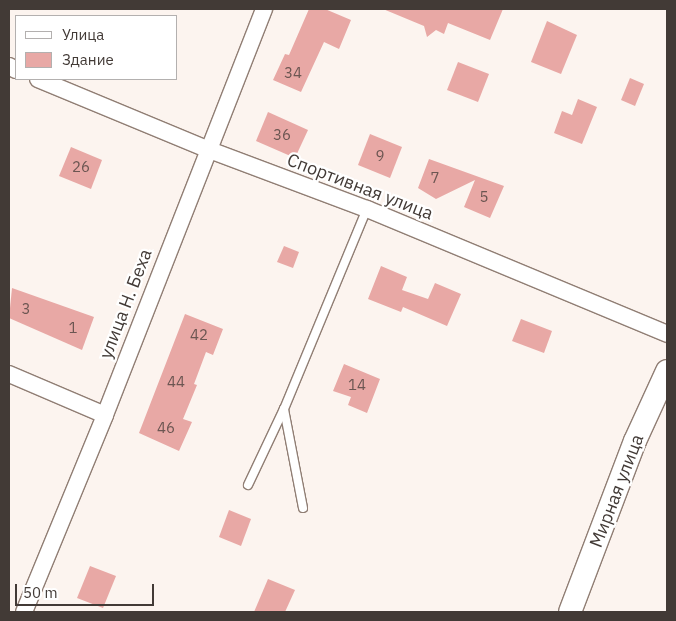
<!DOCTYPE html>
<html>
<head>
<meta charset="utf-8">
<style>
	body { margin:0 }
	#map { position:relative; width:676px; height:621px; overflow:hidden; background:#fcf4ef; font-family:"IBM Plex Sans",sans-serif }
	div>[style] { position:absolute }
	.building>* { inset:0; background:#e8a8a5 }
	.roads { filter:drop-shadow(1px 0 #907e74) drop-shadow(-1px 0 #907e74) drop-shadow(0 1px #907e74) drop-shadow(0 -1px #907e74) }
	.lane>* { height:8px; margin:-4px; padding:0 4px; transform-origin:4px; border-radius:4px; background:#fff }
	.street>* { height:16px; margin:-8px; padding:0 8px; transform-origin:8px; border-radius:8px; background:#fff }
	.secondary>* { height:22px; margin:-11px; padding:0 11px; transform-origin:11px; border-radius:11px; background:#fff }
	span { translate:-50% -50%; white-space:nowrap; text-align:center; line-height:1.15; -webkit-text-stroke:4.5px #fff; paint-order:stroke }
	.number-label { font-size:15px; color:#6c5652 }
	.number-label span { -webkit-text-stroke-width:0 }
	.street-label { font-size:18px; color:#423a36 }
	.frame { position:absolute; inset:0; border:10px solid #423a36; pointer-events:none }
	.legend { position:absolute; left:15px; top:15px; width:162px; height:65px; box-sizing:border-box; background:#fff; border:1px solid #b3b0af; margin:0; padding:6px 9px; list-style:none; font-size:15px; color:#423a36 }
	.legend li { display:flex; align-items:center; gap:10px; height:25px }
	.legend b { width:25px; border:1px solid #b3b0af }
	.scale { position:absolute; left:15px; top:584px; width:139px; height:22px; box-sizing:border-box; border:2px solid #423a36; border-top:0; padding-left:6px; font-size:15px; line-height:18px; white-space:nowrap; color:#423a36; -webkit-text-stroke:4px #fff; paint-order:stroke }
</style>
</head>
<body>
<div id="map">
	<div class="building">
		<i style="clip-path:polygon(309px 9px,325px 9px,351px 20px,339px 49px,324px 42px,301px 92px,273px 80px,285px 54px,289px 55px)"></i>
		<i style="clip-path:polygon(383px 9px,503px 9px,490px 40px,448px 23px,444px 34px,436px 30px,427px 37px,424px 26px)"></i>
		<i style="clip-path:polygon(547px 21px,577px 35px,561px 74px,531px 62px)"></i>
		<i style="clip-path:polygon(458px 62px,489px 74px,478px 102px,447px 90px)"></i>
		<i style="clip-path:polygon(630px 78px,644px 84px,635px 106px,621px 100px)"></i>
		<i style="clip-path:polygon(578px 99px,597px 107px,582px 144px,554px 133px,562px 111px,572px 115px)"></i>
		<i style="clip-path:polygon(268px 112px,308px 130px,295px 158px,256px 141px)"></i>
		<i style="clip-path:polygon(370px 134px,402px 147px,390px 178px,358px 165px)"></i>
		<i style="clip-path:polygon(71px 147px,102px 160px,91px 189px,59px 176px)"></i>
		<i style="clip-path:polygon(429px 159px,504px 186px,490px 218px,464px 207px,475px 180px,436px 199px,418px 188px)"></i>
		<i style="clip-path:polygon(284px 246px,299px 252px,293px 268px,277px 262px)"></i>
		<i style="clip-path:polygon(381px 266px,407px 277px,402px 290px,428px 299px,435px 283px,461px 294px,447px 326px,403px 307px,401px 312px,368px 299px)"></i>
		<i style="clip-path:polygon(12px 288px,94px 317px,82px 350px,9px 318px)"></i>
		<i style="clip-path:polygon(185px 314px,223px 329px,213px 355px,206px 352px,194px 384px,197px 385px,183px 419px,192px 422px,179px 451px,139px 433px)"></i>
		<i style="clip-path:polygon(521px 319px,552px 331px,544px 353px,512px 341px)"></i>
		<i style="clip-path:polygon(344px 364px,380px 379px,367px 413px,348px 405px,351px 397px,333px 391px)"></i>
		<i style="clip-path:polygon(229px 510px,251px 519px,241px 546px,219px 537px)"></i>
		<i style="clip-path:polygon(90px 566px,116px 576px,103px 608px,77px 598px)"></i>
		<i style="clip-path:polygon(268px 579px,295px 590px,285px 612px,254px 612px)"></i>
	</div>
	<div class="roads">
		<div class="lane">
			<i style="left:248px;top:485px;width:84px;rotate:-64.7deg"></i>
			<i style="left:303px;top:508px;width:101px;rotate:-100.9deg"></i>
			<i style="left:284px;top:409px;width:217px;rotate:-67.5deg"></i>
		</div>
		<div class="street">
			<i style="left:9px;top:66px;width:8px;rotate:30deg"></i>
			<i style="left:38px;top:79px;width:183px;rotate:22.5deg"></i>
			<i style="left:207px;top:149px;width:171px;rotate:20.6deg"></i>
			<i style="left:367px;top:209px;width:325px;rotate:22.6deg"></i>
			<i style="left:9px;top:374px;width:104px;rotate:23.1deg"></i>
			<i style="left:24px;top:612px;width:213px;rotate:-67.6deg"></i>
			<i style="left:105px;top:415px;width:436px;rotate:-68.6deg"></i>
		</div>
		<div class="secondary">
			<i style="left:570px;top:612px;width:183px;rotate:-69.2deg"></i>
			<i style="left:635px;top:441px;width:77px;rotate:-65.4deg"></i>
		</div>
	</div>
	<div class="number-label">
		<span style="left:293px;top:73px">34</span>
		<span style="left:282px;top:135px">36</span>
		<span style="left:380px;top:156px">9</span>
		<span style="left:81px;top:167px">26</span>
		<span style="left:435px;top:178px">7</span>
		<span style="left:484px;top:197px">5</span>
		<span style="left:26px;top:309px">3</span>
		<span style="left:73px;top:328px">1</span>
		<span style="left:199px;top:335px">42</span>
		<span style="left:176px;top:382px">44</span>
		<span style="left:357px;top:385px">14</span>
		<span style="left:166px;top:428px">46</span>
	</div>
	<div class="street-label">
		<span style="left:360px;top:187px;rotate:21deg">Спортивная улица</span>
		<span style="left:126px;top:304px;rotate:-69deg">улица Н. Беха</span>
		<span style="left:617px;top:491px;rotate:-69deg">Мирная улица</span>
	</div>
	<div class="frame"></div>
	<ul class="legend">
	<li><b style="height:6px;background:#fff"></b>Улица</li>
	<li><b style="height:14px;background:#e8a8a5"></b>Здание</li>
	</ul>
	<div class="scale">50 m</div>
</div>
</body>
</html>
